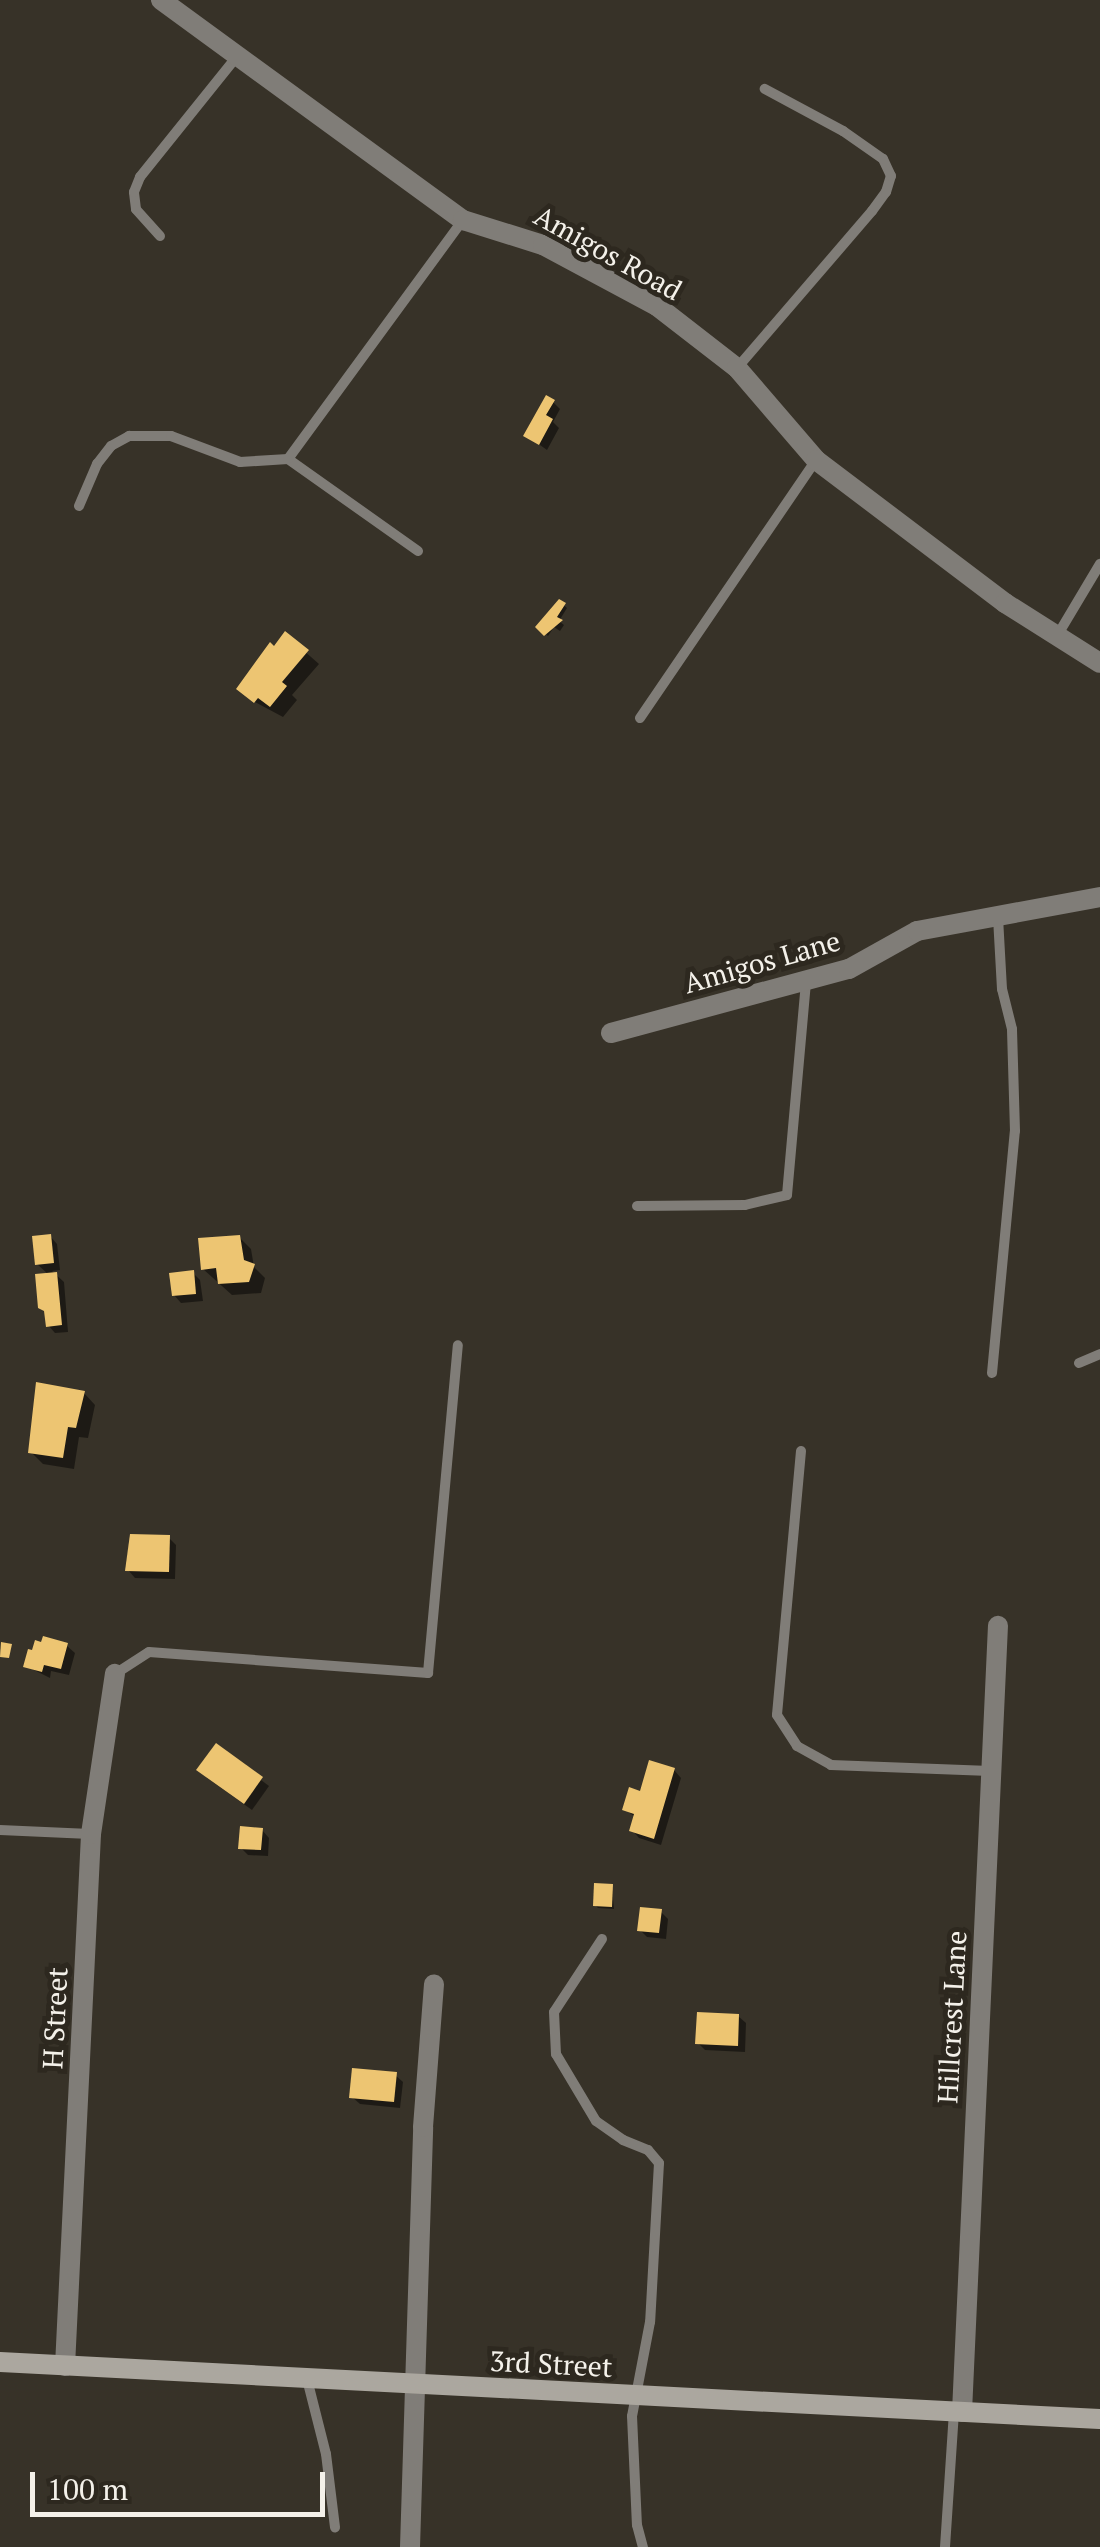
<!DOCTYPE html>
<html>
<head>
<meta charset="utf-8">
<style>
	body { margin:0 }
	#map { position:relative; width:1100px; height:2547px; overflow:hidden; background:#373228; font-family:"PT Serif",serif }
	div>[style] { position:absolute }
	.shadow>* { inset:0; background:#0007 }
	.building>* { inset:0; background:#edc572 }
	.lane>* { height:10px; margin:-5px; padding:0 5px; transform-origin:5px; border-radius:5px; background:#807d78 }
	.street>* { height:20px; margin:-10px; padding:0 10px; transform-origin:10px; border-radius:10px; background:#807d78 }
	.secondary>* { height:20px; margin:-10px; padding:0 10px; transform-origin:10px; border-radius:10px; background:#aba79f }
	span { translate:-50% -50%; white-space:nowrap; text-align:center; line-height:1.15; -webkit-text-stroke:10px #2d281f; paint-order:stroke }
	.street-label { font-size:28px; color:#f4f1ea }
	.scale { position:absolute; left:30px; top:2472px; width:295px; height:45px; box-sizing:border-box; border:5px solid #f4f1ea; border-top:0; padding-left:12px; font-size:30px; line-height:35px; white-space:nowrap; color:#f4f1ea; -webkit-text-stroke:8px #2d281f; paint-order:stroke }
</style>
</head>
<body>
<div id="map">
	<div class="shadow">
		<i style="clip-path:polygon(553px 402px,560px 409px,553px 422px,559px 428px,547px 450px,526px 435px)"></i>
		<i style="clip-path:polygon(560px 602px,567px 608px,559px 621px,564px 625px,560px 631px,554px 627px,548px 636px,539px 627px)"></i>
		<i style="clip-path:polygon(286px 635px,319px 664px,292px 695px,297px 700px,283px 717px,251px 700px)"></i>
		<i style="clip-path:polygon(50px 1236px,57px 1244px,60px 1270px,52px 1271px,64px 1282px,68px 1332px,55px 1333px,48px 1325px,49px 1275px,37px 1264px)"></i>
		<i style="clip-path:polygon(239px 1237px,251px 1249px,254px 1267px,265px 1278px,261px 1293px,232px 1295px,203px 1269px)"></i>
		<i style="clip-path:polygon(193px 1273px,200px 1280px,203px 1301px,181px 1303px,174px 1295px)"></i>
		<i style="clip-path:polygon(84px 1393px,95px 1405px,88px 1438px,79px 1437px,74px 1469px,43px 1464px,31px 1452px)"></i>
		<i style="clip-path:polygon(169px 1538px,176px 1545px,175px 1579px,135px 1578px,128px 1570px)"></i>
		<i style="clip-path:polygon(67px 1646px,75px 1653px,69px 1675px,51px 1671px,50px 1678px,26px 1666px)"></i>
		<i style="clip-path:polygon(217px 1747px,269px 1786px,252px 1810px,207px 1778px)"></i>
		<i style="clip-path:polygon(674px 1770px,681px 1778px,661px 1845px,639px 1838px,632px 1830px,636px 1818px,625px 1809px)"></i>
		<i style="clip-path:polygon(262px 1830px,269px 1838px,268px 1856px,248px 1855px,241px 1848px)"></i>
		<i style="clip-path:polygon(612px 1887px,614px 1909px,598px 1908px,595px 1905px)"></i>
		<i style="clip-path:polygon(661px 1912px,668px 1919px,666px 1939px,647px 1937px,640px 1930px)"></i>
		<i style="clip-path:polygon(738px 2016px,746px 2023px,745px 2052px,705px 2050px,698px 2043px)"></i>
		<i style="clip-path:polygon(395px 2075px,403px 2082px,400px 2108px,360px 2104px,352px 2097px)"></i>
	</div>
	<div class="building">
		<i style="clip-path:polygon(546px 395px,555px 400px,546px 415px,553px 419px,539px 445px,523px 436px)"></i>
		<i style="clip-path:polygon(559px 599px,566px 603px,557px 617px,563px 620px,544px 636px,535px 627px)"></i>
		<i style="clip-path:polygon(285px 631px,309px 650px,282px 682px,287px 686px,270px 707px,258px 698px,254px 703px,236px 689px,270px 642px,274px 646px)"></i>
		<i style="clip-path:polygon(51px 1234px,54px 1263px,35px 1265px,32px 1236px)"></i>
		<i style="clip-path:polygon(240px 1235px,244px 1260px,255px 1264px,249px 1282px,218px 1284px,216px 1268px,201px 1270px,198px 1238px)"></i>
		<i style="clip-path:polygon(194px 1270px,196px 1294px,172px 1296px,169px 1273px)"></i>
		<i style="clip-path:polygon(57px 1272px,62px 1325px,46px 1327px,44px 1311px,38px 1308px,35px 1274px)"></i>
		<i style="clip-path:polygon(36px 1382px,85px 1391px,76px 1428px,68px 1427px,63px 1458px,28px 1453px)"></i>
		<i style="clip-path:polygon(130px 1534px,170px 1535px,169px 1572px,125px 1571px)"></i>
		<i style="clip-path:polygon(43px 1636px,68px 1643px,61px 1669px,44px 1665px,42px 1672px,23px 1667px,28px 1649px,32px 1650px,35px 1640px,41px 1642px)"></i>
		<i style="clip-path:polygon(1px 1642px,12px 1644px,9px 1658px,0 1657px)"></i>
		<i style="clip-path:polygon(216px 1743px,263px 1777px,244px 1804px,196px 1770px)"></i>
		<i style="clip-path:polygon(649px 1760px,675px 1768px,654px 1839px,629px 1831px,634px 1814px,622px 1810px,629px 1787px,640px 1791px)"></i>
		<i style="clip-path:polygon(240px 1826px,263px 1828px,261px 1850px,238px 1849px)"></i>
		<i style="clip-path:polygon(594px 1883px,613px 1884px,612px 1907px,593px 1906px)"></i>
		<i style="clip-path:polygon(640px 1907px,662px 1909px,659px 1933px,637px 1931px)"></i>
		<i style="clip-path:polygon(697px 2012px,739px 2014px,738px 2046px,695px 2044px)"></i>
		<i style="clip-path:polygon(352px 2068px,397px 2072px,394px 2102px,349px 2098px)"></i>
	</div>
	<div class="lane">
		<i style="left:160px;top:236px;width:36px;rotate:-132deg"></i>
		<i style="left:136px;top:209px;width:17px;rotate:-97deg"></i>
		<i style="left:134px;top:192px;width:16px;rotate:-68deg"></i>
		<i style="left:140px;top:177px;width:156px;rotate:-51.2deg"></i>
		<i style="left:737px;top:368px;width:207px;rotate:-49.3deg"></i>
		<i style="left:872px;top:211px;width:24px;rotate:-54deg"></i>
		<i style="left:886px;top:192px;width:17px;rotate:-73deg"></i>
		<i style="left:891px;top:176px;width:19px;rotate:-115deg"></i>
		<i style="left:883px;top:159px;width:49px;rotate:-145deg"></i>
		<i style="left:843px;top:131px;width:89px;rotate:-151.7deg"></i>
		<i style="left:79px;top:506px;width:46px;rotate:-66.8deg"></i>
		<i style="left:97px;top:464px;width:23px;rotate:-52deg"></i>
		<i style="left:111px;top:446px;width:21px;rotate:-29deg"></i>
		<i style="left:129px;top:436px;width:42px"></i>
		<i style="left:171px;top:436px;width:74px;rotate:20.6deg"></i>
		<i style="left:240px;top:462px;width:48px;rotate:-3.6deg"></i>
		<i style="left:418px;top:551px;width:159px;rotate:-144.7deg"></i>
		<i style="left:288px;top:459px;width:296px;rotate:-53.8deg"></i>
		<i style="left:1057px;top:636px;width:84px;rotate:-59.2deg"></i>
		<i style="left:640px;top:718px;width:312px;rotate:-55.7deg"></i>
		<i style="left:637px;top:1206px;width:108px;rotate:-0.5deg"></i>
		<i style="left:745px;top:1205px;width:43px;rotate:-13.4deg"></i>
		<i style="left:787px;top:1195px;width:214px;rotate:-84.9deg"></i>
		<i style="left:1079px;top:1363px;width:23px;rotate:-23deg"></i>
		<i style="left:992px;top:1373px;width:243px;rotate:-84.6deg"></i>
		<i style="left:1015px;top:1131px;width:102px;rotate:-91.7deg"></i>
		<i style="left:1012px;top:1029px;width:41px;rotate:-104deg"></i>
		<i style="left:1002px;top:989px;width:71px;rotate:-93.2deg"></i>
		<i style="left:801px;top:1451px;width:265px;rotate:95.2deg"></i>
		<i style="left:777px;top:1715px;width:37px;rotate:57deg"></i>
		<i style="left:797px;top:1746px;width:39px;rotate:29deg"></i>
		<i style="left:831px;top:1765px;width:159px;rotate:2.2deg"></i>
		<i style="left:115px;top:1674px;width:40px;rotate:-32.9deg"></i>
		<i style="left:149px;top:1652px;width:280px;rotate:4.3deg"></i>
		<i style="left:428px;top:1673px;width:329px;rotate:-84.8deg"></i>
		<i style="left:0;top:1830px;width:90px;rotate:2.5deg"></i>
		<i style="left:602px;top:1939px;width:87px;rotate:123.3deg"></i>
		<i style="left:554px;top:2012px;width:42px;rotate:87.3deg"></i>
		<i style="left:556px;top:2054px;width:78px;rotate:59.2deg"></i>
		<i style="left:596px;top:2121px;width:33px;rotate:35deg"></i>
		<i style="left:623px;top:2140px;width:27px;rotate:22deg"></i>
		<i style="left:648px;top:2150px;width:17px;rotate:50deg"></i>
		<i style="left:659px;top:2163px;width:159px;rotate:93.2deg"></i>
		<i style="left:650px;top:2322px;width:96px;rotate:100.8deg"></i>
		<i style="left:632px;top:2416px;width:109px;rotate:87.4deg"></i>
		<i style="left:637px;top:2525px;width:23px;rotate:75deg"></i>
		<i style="left:307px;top:2379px;width:77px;rotate:75.8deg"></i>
		<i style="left:326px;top:2454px;width:74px;rotate:83deg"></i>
		<i style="left:945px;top:2547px;width:136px;rotate:-86.2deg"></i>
	</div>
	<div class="street">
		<i style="left:161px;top:0;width:374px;rotate:36.1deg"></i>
		<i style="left:463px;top:220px;width:84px;rotate:17.4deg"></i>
		<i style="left:543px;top:245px;width:129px;rotate:28.2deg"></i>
		<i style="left:657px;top:306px;width:101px;rotate:37.8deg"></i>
		<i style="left:737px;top:368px;width:121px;rotate:49.3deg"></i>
		<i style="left:816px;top:460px;width:237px;rotate:37.1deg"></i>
		<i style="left:1005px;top:603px;width:112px;rotate:32.3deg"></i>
		<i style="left:611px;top:1033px;width:246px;rotate:-15.1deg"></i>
		<i style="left:849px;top:969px;width:78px;rotate:-29.2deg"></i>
		<i style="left:917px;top:931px;width:186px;rotate:-10.5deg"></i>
		<i style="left:65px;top:2366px;width:533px;rotate:-87.2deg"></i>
		<i style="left:91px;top:1834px;width:162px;rotate:-81.5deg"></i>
		<i style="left:962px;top:2412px;width:787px;rotate:-87.38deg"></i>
		<i style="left:410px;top:2547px;width:420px;rotate:-88.2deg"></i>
		<i style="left:423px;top:2127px;width:143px;rotate:-85.6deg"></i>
	</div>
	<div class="secondary">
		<i style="left:0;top:2362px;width:1101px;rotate:2.97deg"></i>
	</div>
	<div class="street-label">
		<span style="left:608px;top:253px;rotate:29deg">Amigos Road</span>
		<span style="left:762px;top:962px;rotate:-16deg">Amigos Lane</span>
		<span style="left:952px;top:2017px;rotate:-87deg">Hillcrest Lane</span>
		<span style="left:55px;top:2018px;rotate:-87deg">H Street</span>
		<span style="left:551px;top:2364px;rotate:3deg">3rd Street</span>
	</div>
	<div class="scale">100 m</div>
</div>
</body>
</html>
